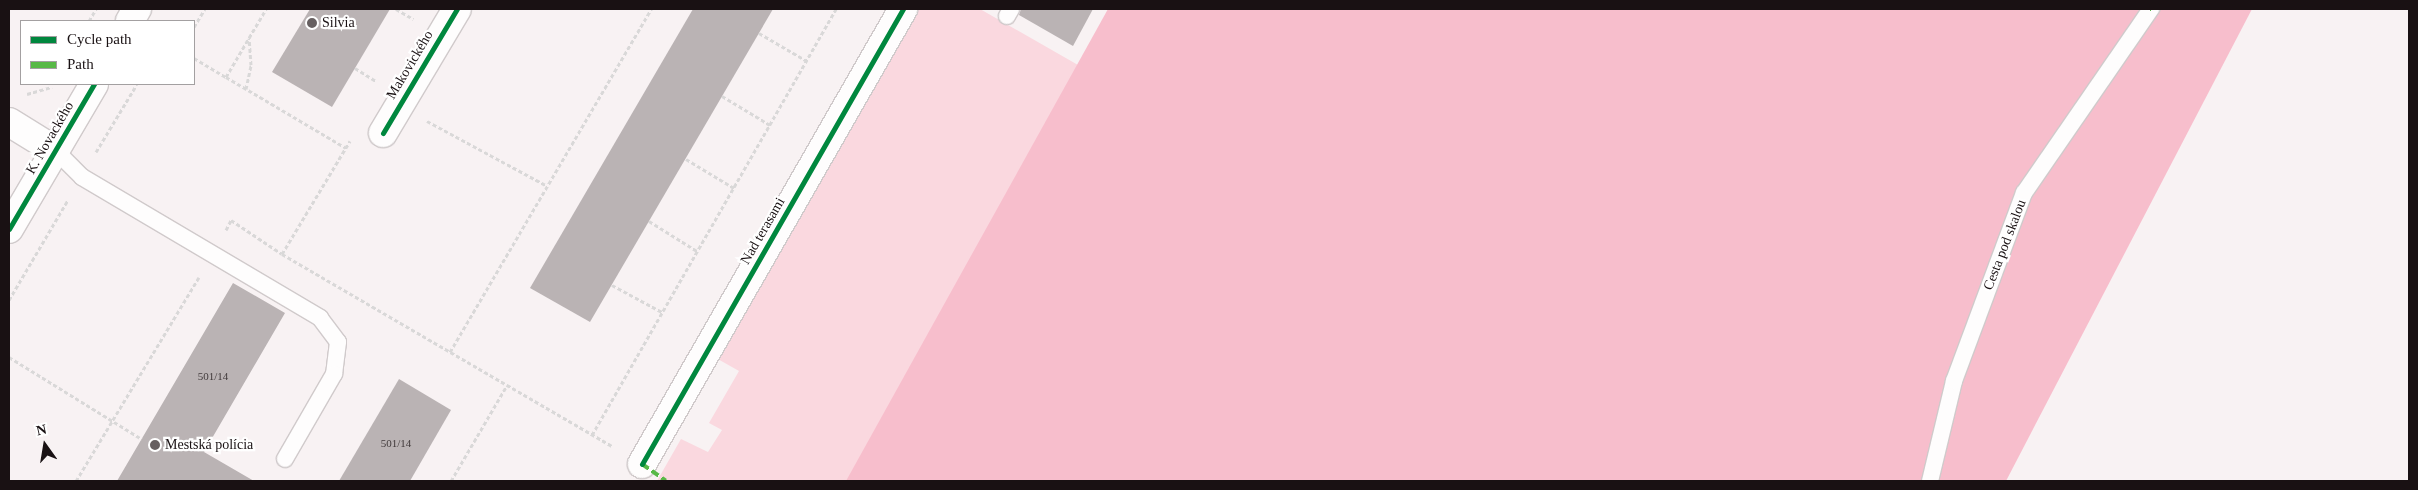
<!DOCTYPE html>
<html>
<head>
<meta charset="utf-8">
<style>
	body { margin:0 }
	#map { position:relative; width:2418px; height:490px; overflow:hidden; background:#f8f2f3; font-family:"Times New Roman",serif }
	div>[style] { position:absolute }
	.green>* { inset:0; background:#fad8df }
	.forest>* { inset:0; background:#f7becc }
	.building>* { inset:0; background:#bab3b4 }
	.path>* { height:3px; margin-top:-1.5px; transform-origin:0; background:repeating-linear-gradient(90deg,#d9d8d8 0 4px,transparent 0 6.5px) }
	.roads { filter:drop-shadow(1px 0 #d0cacb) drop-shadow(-1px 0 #d0cacb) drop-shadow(0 1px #d0cacb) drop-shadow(0 -1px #d0cacb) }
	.lane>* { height:16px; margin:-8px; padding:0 8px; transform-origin:8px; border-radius:8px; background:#fefdfd }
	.street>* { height:28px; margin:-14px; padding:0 14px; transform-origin:14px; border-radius:14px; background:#fefdfd }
	.quiet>* { height:4px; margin-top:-2px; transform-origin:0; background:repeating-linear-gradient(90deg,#58b947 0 8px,transparent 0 12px) }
	.cycleway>* { height:5px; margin:-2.5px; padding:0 2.5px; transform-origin:2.5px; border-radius:2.5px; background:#00873e }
	.dots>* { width:14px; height:14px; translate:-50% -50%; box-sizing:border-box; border:2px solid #fff; border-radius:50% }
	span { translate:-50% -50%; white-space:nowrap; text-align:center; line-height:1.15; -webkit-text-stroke:4.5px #fff; paint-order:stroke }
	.number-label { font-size:11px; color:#413a3b }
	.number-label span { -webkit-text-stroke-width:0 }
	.poi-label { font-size:14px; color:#191113 }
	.left { translate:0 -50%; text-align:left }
	.street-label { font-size:14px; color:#191113 }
	.frame { position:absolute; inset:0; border:10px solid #191113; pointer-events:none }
	.legend { position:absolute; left:20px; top:20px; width:175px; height:65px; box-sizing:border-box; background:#fff; border:1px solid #a3a0a1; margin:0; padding:6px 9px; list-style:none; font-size:15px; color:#191113 }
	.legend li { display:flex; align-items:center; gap:10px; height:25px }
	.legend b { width:25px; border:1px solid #a3a0a1 }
	.north { position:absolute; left:20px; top:420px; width:50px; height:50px; -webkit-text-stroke:4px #fff; paint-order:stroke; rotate:347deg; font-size:14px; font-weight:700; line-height:20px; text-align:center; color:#191113 }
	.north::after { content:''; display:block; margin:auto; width:18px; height:22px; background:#191113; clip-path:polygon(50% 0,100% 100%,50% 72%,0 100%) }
</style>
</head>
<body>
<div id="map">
	<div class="green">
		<i style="clip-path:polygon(919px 9px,980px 9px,1099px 77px,900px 481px,657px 481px,681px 439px,708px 452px,722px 430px,709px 423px,739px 371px,716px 358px)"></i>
	</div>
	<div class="forest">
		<i style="clip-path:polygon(1108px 9px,2252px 9px,2006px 481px,846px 481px)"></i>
	</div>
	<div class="building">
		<i style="clip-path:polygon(310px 9px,390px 9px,332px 107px,272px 72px)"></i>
		<i style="clip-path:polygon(693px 9px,773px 9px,590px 322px,530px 288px)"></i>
		<i style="clip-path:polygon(1021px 9px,1093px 9px,1073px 46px,1019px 15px)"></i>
		<i style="clip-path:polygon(233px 283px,285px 313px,204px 452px,254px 481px,117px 481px)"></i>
		<i style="clip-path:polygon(399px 379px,451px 410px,410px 481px,339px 481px)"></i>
	</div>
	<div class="path">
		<i style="left:396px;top:9px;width:20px;rotate:30deg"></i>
		<i style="left:89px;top:21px;width:14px;rotate:-60deg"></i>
		<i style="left:194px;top:27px;width:21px;rotate:-59deg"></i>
		<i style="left:759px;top:33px;width:56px;rotate:30.3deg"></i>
		<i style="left:194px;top:58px;width:37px;rotate:31deg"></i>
		<i style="left:226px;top:77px;width:79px;rotate:-59.5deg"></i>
		<i style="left:355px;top:68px;width:25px;rotate:32deg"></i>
		<i style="left:226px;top:77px;width:139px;rotate:30.6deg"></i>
		<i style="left:246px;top:89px;width:25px;rotate:-78deg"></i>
		<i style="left:251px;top:65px;width:27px;rotate:-94deg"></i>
		<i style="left:27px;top:94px;width:26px;rotate:-16deg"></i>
		<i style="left:722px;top:96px;width:56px;rotate:31.1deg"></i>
		<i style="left:427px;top:121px;width:136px;rotate:28.4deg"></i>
		<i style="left:96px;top:152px;width:79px;rotate:-58.9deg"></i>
		<i style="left:686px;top:159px;width:56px;rotate:31.1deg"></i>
		<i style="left:649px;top:221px;width:57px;rotate:32deg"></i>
		<i style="left:226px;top:230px;width:11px;rotate:-63deg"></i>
		<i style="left:231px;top:220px;width:61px;rotate:33.7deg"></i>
		<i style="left:282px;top:254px;width:383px;rotate:30.2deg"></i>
		<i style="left:282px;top:254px;width:132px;rotate:-59deg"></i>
		<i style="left:612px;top:285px;width:57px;rotate:28.4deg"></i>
		<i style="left:9px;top:300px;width:116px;rotate:-59.5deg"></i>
		<i style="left:450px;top:352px;width:398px;rotate:-59.6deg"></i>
		<i style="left:9px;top:357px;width:156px;rotate:31.7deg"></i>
		<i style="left:592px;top:435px;width:491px;rotate:-60.2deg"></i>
		<i style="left:76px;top:481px;width:238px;rotate:-58.9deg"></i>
		<i style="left:451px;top:481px;width:111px;rotate:-59.7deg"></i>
	</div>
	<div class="roads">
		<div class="lane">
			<i style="left:1007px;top:16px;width:8px;rotate:-60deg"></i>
			<i style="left:56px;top:151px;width:37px;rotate:45deg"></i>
			<i style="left:82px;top:177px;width:277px;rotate:30.6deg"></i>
			<i style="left:320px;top:318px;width:30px;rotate:53deg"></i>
			<i style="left:338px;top:342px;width:32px;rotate:97deg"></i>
			<i style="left:334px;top:374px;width:98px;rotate:120deg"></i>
			<i style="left:1930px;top:481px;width:103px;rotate:-76.5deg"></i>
			<i style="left:1954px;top:381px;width:201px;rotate:-69.6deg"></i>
			<i style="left:2024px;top:193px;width:224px;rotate:-55.4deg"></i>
		</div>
		<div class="street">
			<i style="left:130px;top:21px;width:14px;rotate:-60deg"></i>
			<i style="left:9px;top:122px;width:55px;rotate:31.7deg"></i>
			<i style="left:383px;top:133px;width:144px;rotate:-59.2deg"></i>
			<i style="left:9px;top:229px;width:168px;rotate:-59.6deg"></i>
			<i style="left:642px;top:464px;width:525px;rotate:-60.16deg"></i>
		</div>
	</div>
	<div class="quiet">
		<i style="left:2150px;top:9px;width:1px"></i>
		<i style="left:642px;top:464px;width:29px;rotate:35deg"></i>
	</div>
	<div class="cycleway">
		<i style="left:383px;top:133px;width:144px;rotate:-59.2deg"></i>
		<i style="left:9px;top:229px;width:168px;rotate:-59.6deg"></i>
		<i style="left:642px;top:464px;width:525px;rotate:-60.16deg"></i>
	</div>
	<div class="dots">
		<i style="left:312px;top:23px;background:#676061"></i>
		<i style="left:155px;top:445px;background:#676061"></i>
	</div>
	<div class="number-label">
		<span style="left:213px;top:376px">501/14</span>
		<span style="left:396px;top:443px">501/14</span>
	</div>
	<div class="poi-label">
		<span class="left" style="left:322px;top:23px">Silvia</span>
		<span class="left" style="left:165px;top:445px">Mestská polícia</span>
	</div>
	<div class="street-label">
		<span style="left:410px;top:65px;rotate:-59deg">Makovického</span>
		<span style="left:50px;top:138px;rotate:-60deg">K. Novackého</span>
		<span style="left:763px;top:231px;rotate:-60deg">Nad terasami</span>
		<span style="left:2005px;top:245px;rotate:-69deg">Cesta pod skalou</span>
	</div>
	<div class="frame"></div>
	<ul class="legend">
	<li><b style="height:6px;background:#00873e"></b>Cycle path</li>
	<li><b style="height:6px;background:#58b947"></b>Path</li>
	</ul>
	<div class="north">N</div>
</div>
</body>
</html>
